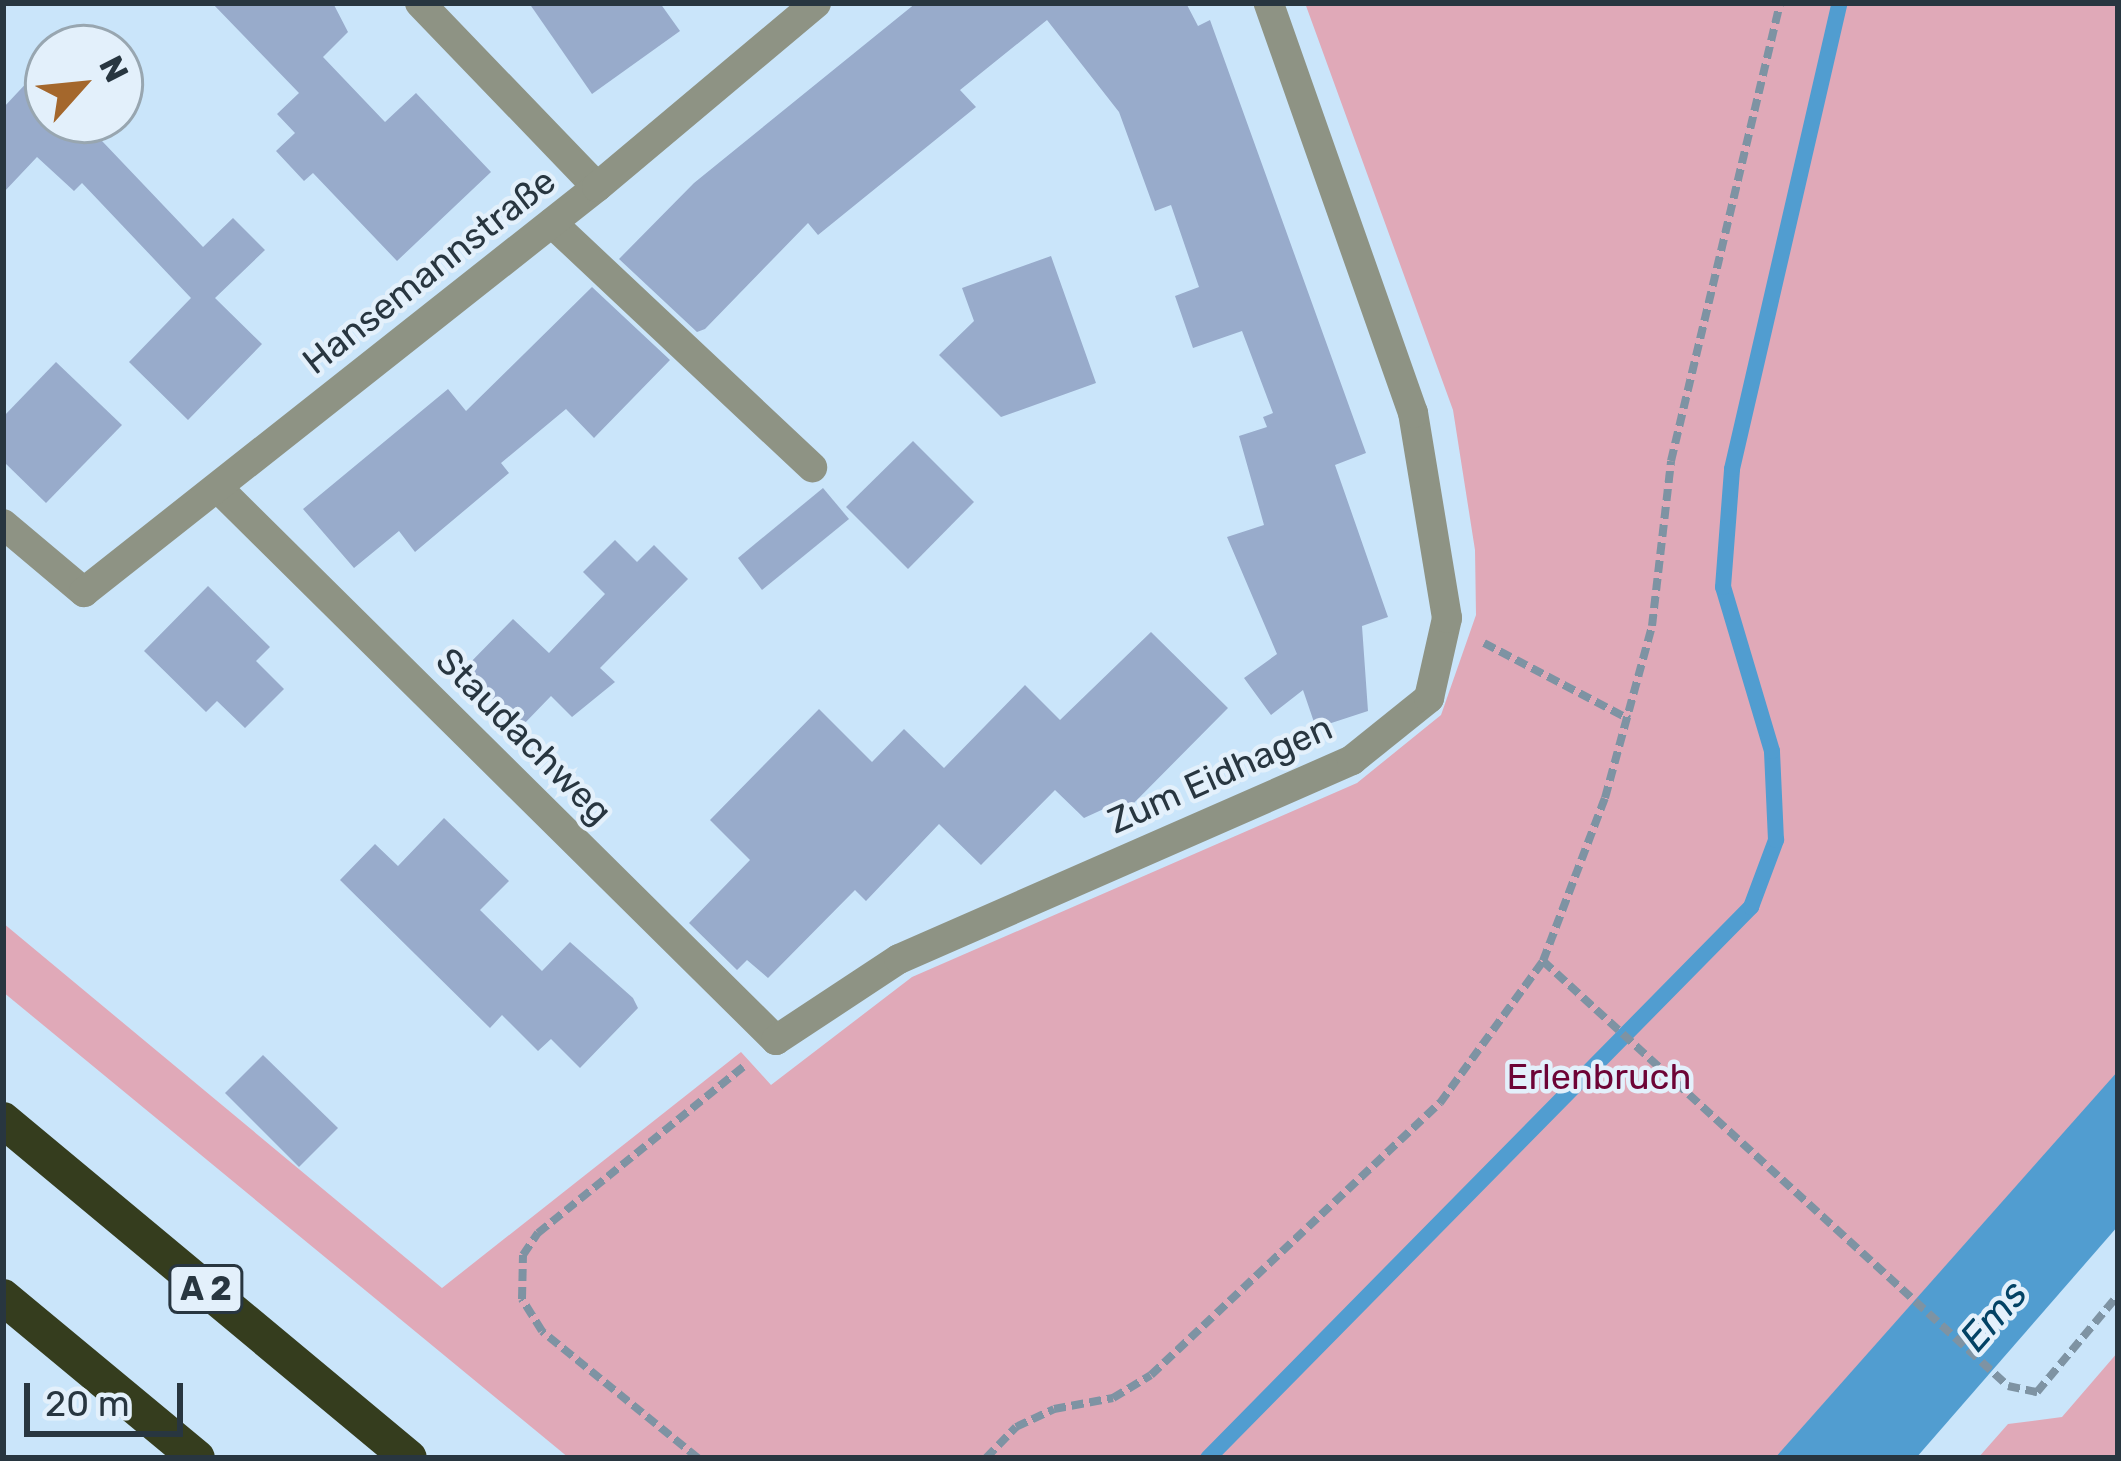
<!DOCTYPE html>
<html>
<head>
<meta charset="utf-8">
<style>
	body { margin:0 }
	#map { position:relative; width:2121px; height:1461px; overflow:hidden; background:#cae5fa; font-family:Rubik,sans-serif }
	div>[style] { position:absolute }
	.green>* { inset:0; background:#e0a9b8 }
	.water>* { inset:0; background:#519dd0 }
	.stream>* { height:16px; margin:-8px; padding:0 8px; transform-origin:8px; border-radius:8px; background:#519dd0 }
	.building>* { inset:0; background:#98abcb }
	.path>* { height:8px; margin-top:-4px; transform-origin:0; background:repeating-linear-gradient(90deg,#7e93a3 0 12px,transparent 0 18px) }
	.minor>* { height:30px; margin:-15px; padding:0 15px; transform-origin:15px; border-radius:15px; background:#8e9384 }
	.highway>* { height:36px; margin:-18px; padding:0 18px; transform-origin:18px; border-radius:18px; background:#353d1e }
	span { translate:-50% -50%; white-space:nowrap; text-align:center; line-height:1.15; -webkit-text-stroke:9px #e3f0fb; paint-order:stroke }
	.shield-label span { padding:3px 9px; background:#e3f0fb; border:3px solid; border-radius:9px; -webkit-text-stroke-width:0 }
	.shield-label { font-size:33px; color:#283640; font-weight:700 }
	.street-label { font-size:36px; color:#283640 }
	.park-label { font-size:36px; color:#6d0436 }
	.water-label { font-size:39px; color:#034365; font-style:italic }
	.frame { position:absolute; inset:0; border:6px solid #283640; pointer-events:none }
	.north { position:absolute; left:24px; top:24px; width:120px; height:120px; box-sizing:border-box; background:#e3f0fb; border:3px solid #98a6b0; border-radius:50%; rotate:63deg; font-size:33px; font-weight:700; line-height:48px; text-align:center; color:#283640 }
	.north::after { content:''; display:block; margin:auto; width:42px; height:54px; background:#a4672c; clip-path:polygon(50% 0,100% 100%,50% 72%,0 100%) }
	.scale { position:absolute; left:24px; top:1383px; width:159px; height:54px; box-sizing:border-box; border:6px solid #283640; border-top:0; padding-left:15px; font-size:36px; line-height:42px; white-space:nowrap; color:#283640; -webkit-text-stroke:9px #e3f0fb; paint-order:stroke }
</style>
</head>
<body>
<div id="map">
	<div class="green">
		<i style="clip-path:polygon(1305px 3px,2118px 3px,2118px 1144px,1841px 1458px,569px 1458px,3px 992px,3px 923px,442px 1288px,741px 1052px,771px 1085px,912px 977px,1357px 783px,1441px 715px,1476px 615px,1475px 550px,1453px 410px)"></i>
		<i style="clip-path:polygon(2118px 1352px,2118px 1458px,1978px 1458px,2008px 1424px,2062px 1417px)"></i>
	</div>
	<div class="water">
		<i style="clip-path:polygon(2118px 1071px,2118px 1226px,1916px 1458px,1775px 1458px)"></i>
	</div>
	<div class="stream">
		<i style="left:1208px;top:1458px;width:774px;rotate:-45.42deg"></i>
		<i style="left:1751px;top:907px;width:72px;rotate:-69.5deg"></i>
		<i style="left:1776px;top:840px;width:89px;rotate:-92.6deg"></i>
		<i style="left:1772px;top:751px;width:171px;rotate:-106.6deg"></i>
		<i style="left:1723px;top:587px;width:118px;rotate:-85.6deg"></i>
		<i style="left:1732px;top:469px;width:478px;rotate:-77deg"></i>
	</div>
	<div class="building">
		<i style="clip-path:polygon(212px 3px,333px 3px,348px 32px,323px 57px,385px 122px,416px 93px,491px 172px,397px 261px,313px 173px,304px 181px,276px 151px,295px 133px,277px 114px,299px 93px)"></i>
		<i style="clip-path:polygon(529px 3px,660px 3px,680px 31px,592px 94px)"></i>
		<i style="clip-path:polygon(916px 3px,1186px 3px,1198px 26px,1210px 20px,1366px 453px,1335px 465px,1388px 617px,1362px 626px,1368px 711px,1316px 728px,1303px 690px,1271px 715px,1244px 678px,1277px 654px,1227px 537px,1264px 525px,1239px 436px,1267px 427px,1263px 417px,1273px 413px,1242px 331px,1193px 348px,1175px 296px,1199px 287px,1171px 205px,1155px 211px,1119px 112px,1047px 20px,960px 90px,976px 107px,818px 235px,808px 223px,705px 329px,697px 332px,619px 259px,694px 183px)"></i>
		<i style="clip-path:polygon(48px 60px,48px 120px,82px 120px,203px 247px,233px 218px,265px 250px,215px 298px,262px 344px,188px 420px,129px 362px,191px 298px,82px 183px,74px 191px,37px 157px,3px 193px,3px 108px)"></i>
		<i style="clip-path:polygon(1051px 256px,1096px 383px,1001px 417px,939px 355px,974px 321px,962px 288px)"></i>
		<i style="clip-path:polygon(592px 287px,670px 360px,594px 438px,566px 409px,501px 463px,509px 473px,415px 552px,399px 531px,354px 568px,303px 509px,448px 389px,466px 411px)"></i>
		<i style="clip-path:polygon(56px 362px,122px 425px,46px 503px,3px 461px,3px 417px)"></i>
		<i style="clip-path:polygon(913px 441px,974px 502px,908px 569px,846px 507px)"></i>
		<i style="clip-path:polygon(823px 488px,849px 519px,762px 590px,738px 558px)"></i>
		<i style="clip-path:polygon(615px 540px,637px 562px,654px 545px,688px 579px,600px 668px,615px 682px,572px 717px,551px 696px,521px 727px,463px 670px,513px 619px,549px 653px,605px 594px,583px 572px)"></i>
		<i style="clip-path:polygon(208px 586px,270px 647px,256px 661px,284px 689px,245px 728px,217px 701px,206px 712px,144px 651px)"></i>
		<i style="clip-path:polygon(1151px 632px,1228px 708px,1119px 818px,1108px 807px,1084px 818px,1055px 790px,981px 865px,939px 824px,866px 901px,855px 890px,768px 978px,747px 960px,737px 970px,689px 923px,750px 860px,710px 820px,819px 709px,872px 762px,904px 729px,944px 768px,1025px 685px,1060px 720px)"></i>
		<i style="clip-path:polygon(444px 818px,509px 881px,480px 910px,542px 971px,570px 942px,633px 998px,638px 1008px,580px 1068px,551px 1039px,538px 1051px,502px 1015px,490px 1028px,340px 880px,375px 844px,398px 866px)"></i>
		<i style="clip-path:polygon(263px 1055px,338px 1128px,299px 1167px,225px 1093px)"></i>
	</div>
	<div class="path">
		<i style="left:1484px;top:643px;width:164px;rotate:27.7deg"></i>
		<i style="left:1543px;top:961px;width:630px;rotate:42.43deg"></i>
		<i style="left:2008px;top:1386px;width:30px;rotate:12deg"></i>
		<i style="left:2037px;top:1392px;width:126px;rotate:-50.1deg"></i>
		<i style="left:698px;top:1458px;width:201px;rotate:-140.9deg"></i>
		<i style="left:542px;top:1331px;width:38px;rotate:-122deg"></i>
		<i style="left:522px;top:1299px;width:44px;rotate:-88.7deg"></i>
		<i style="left:523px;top:1255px;width:27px;rotate:-56deg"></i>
		<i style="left:538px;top:1233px;width:264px;rotate:-39deg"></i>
		<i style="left:986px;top:1458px;width:43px;rotate:-45.9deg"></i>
		<i style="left:1016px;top:1427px;width:42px;rotate:-25.3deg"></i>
		<i style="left:1054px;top:1409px;width:60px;rotate:-10.6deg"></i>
		<i style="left:1113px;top:1398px;width:44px;rotate:-31.2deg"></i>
		<i style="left:1151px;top:1375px;width:397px;rotate:-43.3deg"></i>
		<i style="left:1440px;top:1103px;width:175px;rotate:-54deg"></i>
		<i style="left:1543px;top:961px;width:174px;rotate:-69.2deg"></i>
		<i style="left:1605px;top:798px;width:178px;rotate:-74.7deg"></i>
		<i style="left:1652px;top:626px;width:166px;rotate:-83.4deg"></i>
		<i style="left:1671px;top:461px;width:471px;rotate:-76.6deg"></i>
	</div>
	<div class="minor">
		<i style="left:420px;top:3px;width:255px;rotate:46.1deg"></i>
		<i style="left:552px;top:223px;width:357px;rotate:43.2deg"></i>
		<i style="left:218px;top:488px;width:785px;rotate:44.69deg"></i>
		<i style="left:776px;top:1040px;width:147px;rotate:-33.4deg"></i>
		<i style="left:899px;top:959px;width:495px;rotate:-23.7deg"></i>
		<i style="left:1352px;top:760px;width:99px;rotate:-38.8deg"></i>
		<i style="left:1429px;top:698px;width:82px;rotate:-77.3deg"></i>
		<i style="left:1447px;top:618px;width:208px;rotate:-99.4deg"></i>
		<i style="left:1413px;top:413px;width:435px;rotate:-109.4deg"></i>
		<i style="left:3px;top:524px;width:106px;rotate:40deg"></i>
		<i style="left:84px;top:592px;width:654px;rotate:-38.29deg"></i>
		<i style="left:597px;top:187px;width:286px;rotate:-40deg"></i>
	</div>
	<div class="highway">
		<i style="left:3px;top:1120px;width:528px;rotate:39.78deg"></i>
		<i style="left:3px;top:1297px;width:252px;rotate:39.7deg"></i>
	</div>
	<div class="shield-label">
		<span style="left:206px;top:1289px">A 2</span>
	</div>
	<div class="street-label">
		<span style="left:429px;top:271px;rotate:-38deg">Hansemannstraße</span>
		<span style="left:524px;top:736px;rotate:45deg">Staudachweg</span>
		<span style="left:1220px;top:774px;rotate:-24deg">Zum Eidhagen</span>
	</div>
	<div class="park-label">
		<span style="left:1599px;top:1077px">Erlenbruch</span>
	</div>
	<div class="water-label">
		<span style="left:1994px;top:1316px;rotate:-49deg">Ems</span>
	</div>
	<div class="frame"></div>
	<div class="north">N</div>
	<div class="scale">20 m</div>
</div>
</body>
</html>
